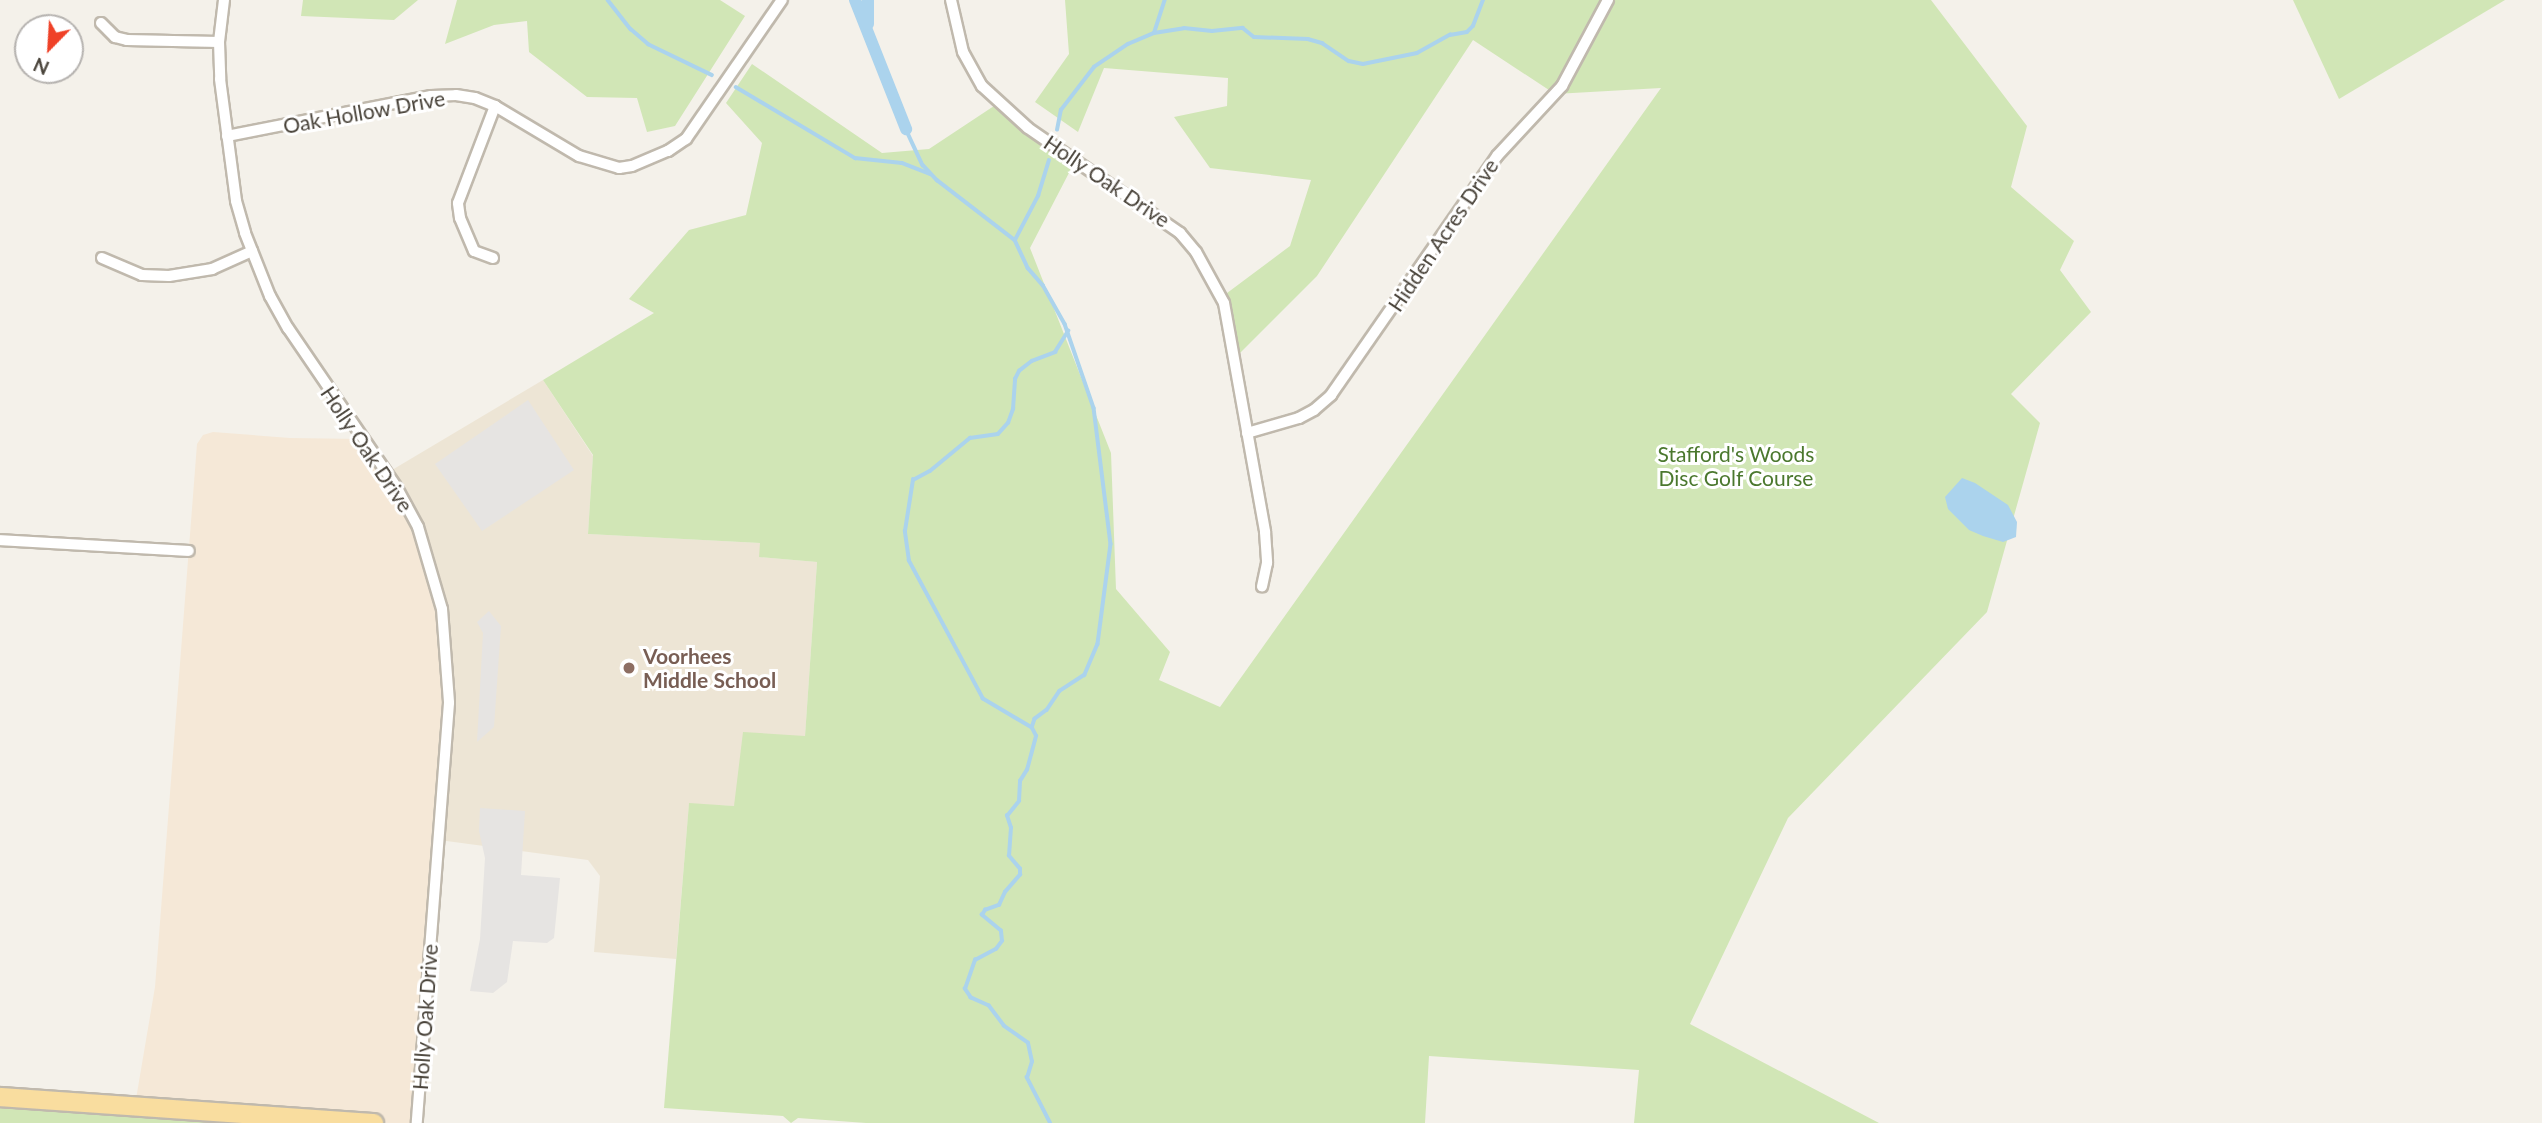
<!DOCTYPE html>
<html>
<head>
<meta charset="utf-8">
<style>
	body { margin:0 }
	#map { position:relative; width:2542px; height:1123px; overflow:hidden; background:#f4f1ea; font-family:Lato,sans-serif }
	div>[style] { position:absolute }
	.commercial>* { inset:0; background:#f5e8d7 }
	.education>* { inset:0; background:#ede5d5 }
	.green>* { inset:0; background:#d1e6b6 }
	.parking>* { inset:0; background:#e6e4e2 }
	.water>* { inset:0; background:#abd3ed }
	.stream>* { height:3.5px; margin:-1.75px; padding:0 1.75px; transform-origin:1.75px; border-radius:1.75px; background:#abd3ed }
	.canal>* { height:12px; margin:-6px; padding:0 6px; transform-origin:6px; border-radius:6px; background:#abd3ed }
	.roads { filter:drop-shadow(2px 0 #c0b9ad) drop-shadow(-2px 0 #c0b9ad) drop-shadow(0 2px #c0b9ad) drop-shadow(0 -2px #c0b9ad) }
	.minor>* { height:10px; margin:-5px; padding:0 5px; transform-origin:5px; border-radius:5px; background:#fff }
	.primary>* { height:18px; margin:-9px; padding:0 9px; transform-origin:9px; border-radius:9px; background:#f9dd9f }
	.dots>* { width:19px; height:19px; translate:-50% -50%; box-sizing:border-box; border:4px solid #fff; border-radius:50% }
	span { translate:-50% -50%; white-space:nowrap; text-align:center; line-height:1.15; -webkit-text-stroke:6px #fff; paint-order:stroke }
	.street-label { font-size:21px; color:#484239 }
	.park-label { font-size:21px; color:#4b782e }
	.education-label { font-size:21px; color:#785e54; font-weight:700 }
	.left { translate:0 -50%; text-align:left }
	.north { position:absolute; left:14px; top:14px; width:70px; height:70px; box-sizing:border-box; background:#fff; border:2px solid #b6b3b0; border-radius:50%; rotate:204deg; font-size:19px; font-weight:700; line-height:28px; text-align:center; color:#484239 }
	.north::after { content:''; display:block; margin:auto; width:24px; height:32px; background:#ef4127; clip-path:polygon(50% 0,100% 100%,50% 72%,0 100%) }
</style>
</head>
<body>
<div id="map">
	<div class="commercial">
		<i style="clip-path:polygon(213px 432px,290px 438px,362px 439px,418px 527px,448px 658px,417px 1123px,374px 1123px,135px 1105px,155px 987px,197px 444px,203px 435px)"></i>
	</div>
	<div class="education">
		<i style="clip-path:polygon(543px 380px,593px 456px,588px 534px,760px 543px,760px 557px,817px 562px,805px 736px,734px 806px,689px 804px,676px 959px,594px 952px,600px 876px,588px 860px,439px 840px,446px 632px,418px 527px,387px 473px)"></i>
	</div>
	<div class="green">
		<i style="clip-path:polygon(303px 0,418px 0,394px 20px,301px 16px)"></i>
		<i style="clip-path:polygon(457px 0,720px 0,745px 16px,675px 126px,647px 132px,637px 98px,587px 97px,529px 52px,527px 21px,494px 25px,445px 44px)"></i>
		<i style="clip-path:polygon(1065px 0,1931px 0,2027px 126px,2011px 187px,2074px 241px,2060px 270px,2091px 312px,2011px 394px,2040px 423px,1987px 612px,1788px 818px,1690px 1024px,1879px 1123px,1634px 1123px,1639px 1070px,1429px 1056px,1425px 1123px,866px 1123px,798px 1118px,791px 1123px,783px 1116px,664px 1108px,689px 803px,734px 806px,743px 732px,805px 736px,817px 562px,759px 557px,760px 543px,588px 534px,593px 455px,543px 380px,654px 313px,629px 299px,689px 230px,746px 215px,762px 143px,726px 103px,752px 64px,882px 153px,929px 149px,1000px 102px,1071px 169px,1030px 248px,1111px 453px,1116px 589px,1170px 652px,1159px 680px,1220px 707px,1661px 88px,1555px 94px,1473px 40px,1317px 276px,1236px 357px,1219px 299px,1290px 246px,1311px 180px,1210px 168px,1174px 117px,1227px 106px,1228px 78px,1104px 68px,1078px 132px,1035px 102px,1069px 54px)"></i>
		<i style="clip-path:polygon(2293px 0,2505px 0,2339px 99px)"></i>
		<i style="clip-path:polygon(0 1097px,319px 1123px,0 1123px)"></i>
	</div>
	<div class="parking">
		<i style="clip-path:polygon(528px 400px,574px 470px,482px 531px,435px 464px)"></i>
		<i style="clip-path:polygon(489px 611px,501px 626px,494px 727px,477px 742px,483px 633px,477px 622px)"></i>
		<i style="clip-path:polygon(480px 808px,525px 811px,521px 875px,560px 878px,554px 938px,547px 943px,513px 941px,507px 982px,493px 993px,470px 991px,480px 939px,485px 858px,479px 831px)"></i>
	</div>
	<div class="water">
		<i style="clip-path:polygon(1962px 478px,1975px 483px,2008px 505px,2017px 522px,2016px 537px,2003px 542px,1983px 536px,1969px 530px,1948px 509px,1945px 497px)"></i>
	</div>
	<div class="stream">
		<i style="left:608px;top:0;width:37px;rotate:52deg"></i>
		<i style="left:631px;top:29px;width:23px;rotate:41deg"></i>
		<i style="left:648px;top:44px;width:71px;rotate:25.8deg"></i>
		<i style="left:1154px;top:33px;width:35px;rotate:-72deg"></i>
		<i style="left:736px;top:87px;width:139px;rotate:30.8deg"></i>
		<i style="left:855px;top:158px;width:47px;rotate:6.1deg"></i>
		<i style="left:902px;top:163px;width:31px;rotate:21deg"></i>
		<i style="left:906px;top:129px;width:40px;rotate:65deg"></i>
		<i style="left:923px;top:165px;width:21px;rotate:47deg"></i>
		<i style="left:937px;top:180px;width:98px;rotate:37.6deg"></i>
		<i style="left:1015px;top:240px;width:31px;rotate:65deg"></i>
		<i style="left:1028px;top:268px;width:23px;rotate:49deg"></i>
		<i style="left:1043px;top:285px;width:45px;rotate:60.6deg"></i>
		<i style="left:1065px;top:324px;width:89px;rotate:71deg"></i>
		<i style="left:1094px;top:408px;width:137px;rotate:82.9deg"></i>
		<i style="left:1111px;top:544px;width:101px;rotate:97.4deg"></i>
		<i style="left:1098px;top:644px;width:34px;rotate:113deg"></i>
		<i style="left:1085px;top:675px;width:30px;rotate:147deg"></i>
		<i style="left:1060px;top:691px;width:23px;rotate:124deg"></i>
		<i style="left:1047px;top:710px;width:15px;rotate:143deg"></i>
		<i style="left:1035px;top:719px;width:9px;rotate:108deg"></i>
		<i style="left:1057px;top:130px;width:20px;rotate:-79deg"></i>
		<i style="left:1061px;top:110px;width:54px;rotate:-52.5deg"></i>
		<i style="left:1094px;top:67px;width:41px;rotate:-34.1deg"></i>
		<i style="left:1128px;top:44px;width:28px;rotate:-23deg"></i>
		<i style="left:1154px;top:33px;width:30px;rotate:-9deg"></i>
		<i style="left:1184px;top:28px;width:28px;rotate:6deg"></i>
		<i style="left:1212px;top:31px;width:31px;rotate:-6deg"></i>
		<i style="left:1243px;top:28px;width:14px;rotate:39deg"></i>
		<i style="left:1254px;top:37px;width:54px;rotate:2.1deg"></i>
		<i style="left:1308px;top:39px;width:15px;rotate:16deg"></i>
		<i style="left:1322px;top:43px;width:32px;rotate:34deg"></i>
		<i style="left:1349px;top:61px;width:14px;rotate:12deg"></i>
		<i style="left:1363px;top:64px;width:55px;rotate:-11.5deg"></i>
		<i style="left:1417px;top:53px;width:38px;rotate:-29deg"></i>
		<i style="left:1450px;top:35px;width:17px;rotate:-10deg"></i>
		<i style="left:1467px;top:32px;width:8px;rotate:-45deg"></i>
		<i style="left:1473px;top:26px;width:28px;rotate:-69deg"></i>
		<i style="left:1015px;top:240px;width:50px;rotate:-62.4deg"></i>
		<i style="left:1038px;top:196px;width:37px;rotate:-73deg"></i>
		<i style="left:1050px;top:1123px;width:51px;rotate:-117.1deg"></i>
		<i style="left:1027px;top:1078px;width:17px;rotate:-73deg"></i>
		<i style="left:1032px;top:1062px;width:19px;rotate:-102deg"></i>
		<i style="left:1028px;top:1043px;width:29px;rotate:-145deg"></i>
		<i style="left:1004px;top:1026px;width:25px;rotate:-127deg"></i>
		<i style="left:989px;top:1006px;width:20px;rotate:-156deg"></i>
		<i style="left:971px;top:998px;width:11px;rotate:-124deg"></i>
		<i style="left:965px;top:989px;width:31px;rotate:-71deg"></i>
		<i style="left:975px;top:960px;width:24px;rotate:-28deg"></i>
		<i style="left:996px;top:949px;width:10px;rotate:-53deg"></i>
		<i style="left:1002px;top:941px;width:10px;rotate:-96deg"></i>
		<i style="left:1001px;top:931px;width:25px;rotate:-140deg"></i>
		<i style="left:982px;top:915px;width:6px;rotate:-59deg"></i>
		<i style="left:985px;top:910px;width:15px;rotate:-20deg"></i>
		<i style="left:999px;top:905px;width:14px;rotate:-65deg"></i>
		<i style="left:1005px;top:892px;width:23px;rotate:-49deg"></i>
		<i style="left:1020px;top:875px;width:6px;rotate:-90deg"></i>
		<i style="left:1020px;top:869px;width:17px;rotate:-130deg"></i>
		<i style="left:1009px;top:856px;width:28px;rotate:-86deg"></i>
		<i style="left:1011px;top:828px;width:13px;rotate:-108deg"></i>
		<i style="left:1007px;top:816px;width:19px;rotate:-51deg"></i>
		<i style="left:1019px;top:801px;width:20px;rotate:-87deg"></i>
		<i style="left:1020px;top:781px;width:13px;rotate:-58deg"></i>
		<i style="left:1027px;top:770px;width:35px;rotate:-75deg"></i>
		<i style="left:1036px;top:736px;width:9px;rotate:-117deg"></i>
		<i style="left:1032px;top:728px;width:57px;rotate:-149.4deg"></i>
		<i style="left:983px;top:699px;width:157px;rotate:-118.2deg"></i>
		<i style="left:909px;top:561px;width:30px;rotate:-98deg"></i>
		<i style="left:905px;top:531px;width:52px;rotate:-81.1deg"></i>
		<i style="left:913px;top:480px;width:19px;rotate:-28deg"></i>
		<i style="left:930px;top:471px;width:52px;rotate:-39.5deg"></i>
		<i style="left:970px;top:438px;width:28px;rotate:-8deg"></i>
		<i style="left:998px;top:434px;width:15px;rotate:-48deg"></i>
		<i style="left:1008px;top:423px;width:15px;rotate:-70deg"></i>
		<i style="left:1013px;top:409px;width:30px;rotate:-86deg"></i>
		<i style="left:1015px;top:379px;width:9px;rotate:-63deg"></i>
		<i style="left:1019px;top:371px;width:16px;rotate:-38deg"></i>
		<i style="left:1032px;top:361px;width:25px;rotate:-21deg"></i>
		<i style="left:1055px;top:352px;width:25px;rotate:-58deg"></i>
	</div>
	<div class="canal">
		<i style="left:855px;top:0;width:139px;rotate:68.4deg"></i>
		<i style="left:868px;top:24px;width:24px;rotate:-90deg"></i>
	</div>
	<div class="roads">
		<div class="minor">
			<i style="left:224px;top:0;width:42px;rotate:96.8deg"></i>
			<i style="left:219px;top:42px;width:37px;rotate:88deg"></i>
			<i style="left:220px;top:79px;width:123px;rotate:82.5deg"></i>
			<i style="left:236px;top:201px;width:33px;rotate:74deg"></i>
			<i style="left:245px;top:233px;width:68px;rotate:68.4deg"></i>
			<i style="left:270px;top:296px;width:37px;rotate:61deg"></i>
			<i style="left:288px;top:328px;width:194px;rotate:55.7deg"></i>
			<i style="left:397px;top:488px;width:44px;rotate:61.7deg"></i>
			<i style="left:418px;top:527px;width:85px;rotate:73.7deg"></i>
			<i style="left:442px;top:609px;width:94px;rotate:85.7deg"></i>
			<i style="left:449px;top:703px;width:421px;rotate:94.4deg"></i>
			<i style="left:951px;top:0;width:53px;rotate:77deg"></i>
			<i style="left:963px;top:52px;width:39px;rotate:61deg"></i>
			<i style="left:982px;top:86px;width:62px;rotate:42.4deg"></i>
			<i style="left:1028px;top:128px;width:185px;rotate:34.6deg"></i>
			<i style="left:1180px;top:233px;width:25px;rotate:50deg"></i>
			<i style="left:1196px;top:252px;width:58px;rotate:61.2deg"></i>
			<i style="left:1224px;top:303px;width:233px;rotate:79.8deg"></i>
			<i style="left:1265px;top:532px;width:31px;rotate:86deg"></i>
			<i style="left:1267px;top:563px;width:24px;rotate:102deg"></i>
			<i style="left:101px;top:23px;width:20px;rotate:45deg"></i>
			<i style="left:115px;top:37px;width:12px;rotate:14deg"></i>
			<i style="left:127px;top:40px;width:92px;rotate:1.2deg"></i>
			<i style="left:227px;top:136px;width:208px;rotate:-11.1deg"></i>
			<i style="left:431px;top:96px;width:25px;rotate:-2deg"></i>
			<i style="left:456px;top:95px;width:19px;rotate:9deg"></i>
			<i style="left:475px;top:98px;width:22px;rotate:22deg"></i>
			<i style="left:495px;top:106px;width:98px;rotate:30.8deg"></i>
			<i style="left:579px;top:156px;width:42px;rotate:16.7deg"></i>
			<i style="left:619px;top:168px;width:13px;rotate:-9deg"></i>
			<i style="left:632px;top:166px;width:39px;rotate:-23deg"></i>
			<i style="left:668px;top:151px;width:22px;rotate:-34deg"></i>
			<i style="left:686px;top:139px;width:169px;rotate:-55.4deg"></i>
			<i style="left:102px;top:258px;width:43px;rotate:23deg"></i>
			<i style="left:142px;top:275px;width:27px;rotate:2deg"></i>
			<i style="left:169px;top:276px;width:44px;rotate:-9.2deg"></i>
			<i style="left:212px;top:269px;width:44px;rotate:-24.2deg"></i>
			<i style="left:493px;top:258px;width:20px;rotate:-160deg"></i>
			<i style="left:474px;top:251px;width:36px;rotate:-113deg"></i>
			<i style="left:460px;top:218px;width:15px;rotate:-98deg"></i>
			<i style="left:458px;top:203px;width:104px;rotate:-69.1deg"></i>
			<i style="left:1247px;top:433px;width:54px;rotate:-16.1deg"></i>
			<i style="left:1299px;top:418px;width:17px;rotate:-28deg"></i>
			<i style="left:1314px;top:410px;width:23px;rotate:-41deg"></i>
			<i style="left:1331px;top:395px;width:291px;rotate:-55.2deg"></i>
			<i style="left:1497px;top:156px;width:96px;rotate:-47.1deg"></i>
			<i style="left:1562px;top:86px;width:98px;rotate:-61.9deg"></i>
			<i style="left:0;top:540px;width:189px;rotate:3.3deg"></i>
		</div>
		<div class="primary">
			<i style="left:0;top:1097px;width:375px;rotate:4deg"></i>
		</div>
	</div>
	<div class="dots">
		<i style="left:629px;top:668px;background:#8d6e63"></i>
	</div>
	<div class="street-label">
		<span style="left:364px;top:112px;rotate:-10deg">Oak Hollow Drive</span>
		<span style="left:1107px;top:181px;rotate:34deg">Holly Oak Drive</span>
		<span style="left:1443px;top:235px;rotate:-56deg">Hidden Acres Drive</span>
		<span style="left:367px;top:449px;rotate:56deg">Holly Oak Drive</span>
		<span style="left:425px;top:1017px;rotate:-86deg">Holly Oak Drive</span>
	</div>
	<div class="park-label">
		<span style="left:1736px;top:466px">Stafford's Woods<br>Disc Golf Course</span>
	</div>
	<div class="education-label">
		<span class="left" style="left:643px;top:668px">Voorhees<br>Middle School</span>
	</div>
	<div class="north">N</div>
</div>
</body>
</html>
